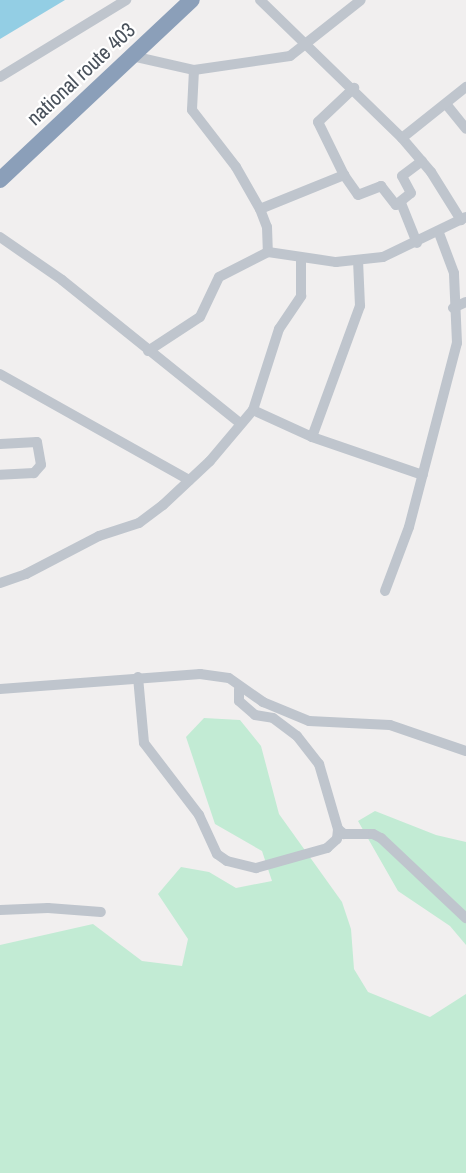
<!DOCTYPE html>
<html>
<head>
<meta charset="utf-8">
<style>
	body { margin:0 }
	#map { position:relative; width:466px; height:1173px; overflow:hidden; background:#f1efef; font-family:"Archivo Narrow",sans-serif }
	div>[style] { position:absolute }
	.green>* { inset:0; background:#c2ebd4 }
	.water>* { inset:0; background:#93cee4 }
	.minor>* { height:10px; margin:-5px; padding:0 5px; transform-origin:5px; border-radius:5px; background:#bfc5cd }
	.highway>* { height:16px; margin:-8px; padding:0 8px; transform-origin:8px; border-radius:8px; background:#8b9fb9 }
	span { translate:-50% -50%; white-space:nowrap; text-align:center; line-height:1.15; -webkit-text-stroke:4.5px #fff; paint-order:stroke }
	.street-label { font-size:21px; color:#49515b }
</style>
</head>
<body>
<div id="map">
	<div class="green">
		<i style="clip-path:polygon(204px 718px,240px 720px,261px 746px,279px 814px,342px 902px,351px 929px,354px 969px,368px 992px,430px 1017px,466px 994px,466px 1173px,0 1173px,0 945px,93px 924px,142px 961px,182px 966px,188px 939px,158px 894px,181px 867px,209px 872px,236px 888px,272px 881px,262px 851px,215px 824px,186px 737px)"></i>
		<i style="clip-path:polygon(375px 811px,436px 835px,466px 842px,466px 945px,450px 926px,398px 891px,358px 821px)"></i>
	</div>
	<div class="water">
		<i style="clip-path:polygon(0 0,65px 0,0 39px)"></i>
	</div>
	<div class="minor">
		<i style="left:260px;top:0;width:198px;rotate:44.2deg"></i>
		<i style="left:402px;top:138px;width:45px;rotate:49.5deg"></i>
		<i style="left:431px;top:172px;width:57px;rotate:58deg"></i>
		<i style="left:132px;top:56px;width:64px;rotate:12.7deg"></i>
		<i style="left:194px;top:70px;width:97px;rotate:-8.3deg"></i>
		<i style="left:290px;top:56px;width:90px;rotate:-38.3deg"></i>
		<i style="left:194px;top:70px;width:40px;rotate:92.9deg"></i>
		<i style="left:192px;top:110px;width:72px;rotate:52.3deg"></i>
		<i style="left:236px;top:167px;width:48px;rotate:60.3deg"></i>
		<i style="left:260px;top:209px;width:19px;rotate:69deg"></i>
		<i style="left:267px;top:227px;width:25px;rotate:88deg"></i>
		<i style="left:268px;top:252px;width:69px;rotate:8.4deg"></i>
		<i style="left:336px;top:262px;width:47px;rotate:-6.1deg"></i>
		<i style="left:383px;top:257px;width:92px;rotate:-25.7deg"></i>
		<i style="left:0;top:77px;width:148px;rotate:-31.4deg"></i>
		<i style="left:446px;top:104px;width:32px;rotate:51deg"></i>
		<i style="left:402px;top:138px;width:82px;rotate:-38.6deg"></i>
		<i style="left:344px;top:175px;width:24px;rotate:55deg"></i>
		<i style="left:358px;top:195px;width:25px;rotate:-21deg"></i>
		<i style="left:381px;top:186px;width:24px;rotate:52deg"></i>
		<i style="left:396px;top:205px;width:19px;rotate:-39deg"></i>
		<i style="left:411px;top:193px;width:19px;rotate:-118deg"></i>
		<i style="left:402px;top:176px;width:25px;rotate:-37deg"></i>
		<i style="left:401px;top:203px;width:43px;rotate:68.2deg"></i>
		<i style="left:260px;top:209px;width:91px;rotate:-22deg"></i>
		<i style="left:344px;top:175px;width:59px;rotate:-116.1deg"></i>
		<i style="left:318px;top:122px;width:50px;rotate:-43.4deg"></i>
		<i style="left:0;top:237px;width:75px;rotate:34.7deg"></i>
		<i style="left:62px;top:280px;width:228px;rotate:38.8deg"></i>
		<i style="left:453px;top:308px;width:14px;rotate:-25deg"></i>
		<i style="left:148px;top:351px;width:62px;rotate:-33.2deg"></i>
		<i style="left:200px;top:317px;width:44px;rotate:-64.6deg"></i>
		<i style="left:219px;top:277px;width:55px;rotate:-27deg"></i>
		<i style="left:0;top:374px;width:217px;rotate:29.3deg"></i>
		<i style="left:253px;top:410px;width:65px;rotate:24.6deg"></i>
		<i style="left:312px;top:437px;width:117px;rotate:18.9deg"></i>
		<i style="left:312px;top:437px;width:140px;rotate:-69.9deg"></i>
		<i style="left:360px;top:306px;width:46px;rotate:-92.5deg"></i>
		<i style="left:0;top:444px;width:37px;rotate:-3deg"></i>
		<i style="left:37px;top:442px;width:23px;rotate:80deg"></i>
		<i style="left:41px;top:465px;width:11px;rotate:131deg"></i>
		<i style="left:34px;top:473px;width:34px;rotate:177deg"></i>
		<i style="left:0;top:583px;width:28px;rotate:-19deg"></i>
		<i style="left:26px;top:574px;width:82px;rotate:-27.5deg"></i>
		<i style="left:99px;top:536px;width:42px;rotate:-18deg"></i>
		<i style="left:139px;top:523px;width:30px;rotate:-37deg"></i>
		<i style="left:163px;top:505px;width:64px;rotate:-43.1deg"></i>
		<i style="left:210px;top:461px;width:67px;rotate:-49.9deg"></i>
		<i style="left:253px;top:410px;width:85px;rotate:-72.2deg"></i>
		<i style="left:279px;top:329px;width:40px;rotate:-56deg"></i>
		<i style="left:301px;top:296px;width:37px;rotate:-90deg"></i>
		<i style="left:385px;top:591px;width:68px;rotate:-69.4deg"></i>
		<i style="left:409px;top:527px;width:190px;rotate:-75.4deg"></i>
		<i style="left:457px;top:343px;width:70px;rotate:-92.5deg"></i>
		<i style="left:454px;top:273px;width:43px;rotate:-110.6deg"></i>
		<i style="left:138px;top:677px;width:66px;rotate:84.8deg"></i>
		<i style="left:144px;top:743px;width:91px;rotate:52.6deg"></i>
		<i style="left:199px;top:815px;width:43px;rotate:65.2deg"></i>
		<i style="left:217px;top:854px;width:12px;rotate:35deg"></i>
		<i style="left:227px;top:861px;width:30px;rotate:14deg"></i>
		<i style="left:256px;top:868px;width:74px;rotate:-15.7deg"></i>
		<i style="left:327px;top:848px;width:13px;rotate:-42deg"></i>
		<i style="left:337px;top:839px;width:10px;rotate:-84deg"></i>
		<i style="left:0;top:689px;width:201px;rotate:-4.3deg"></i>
		<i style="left:200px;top:674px;width:29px;rotate:8deg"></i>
		<i style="left:229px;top:678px;width:42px;rotate:35.2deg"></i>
		<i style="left:263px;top:702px;width:50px;rotate:22.4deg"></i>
		<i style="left:309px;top:721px;width:81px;rotate:2.8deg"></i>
		<i style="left:390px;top:725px;width:80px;rotate:18.9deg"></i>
		<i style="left:239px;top:689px;width:12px;rotate:90deg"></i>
		<i style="left:239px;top:701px;width:21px;rotate:41deg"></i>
		<i style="left:255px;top:715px;width:18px;rotate:9deg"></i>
		<i style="left:273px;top:718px;width:30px;rotate:37deg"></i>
		<i style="left:297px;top:736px;width:36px;rotate:52deg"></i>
		<i style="left:319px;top:764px;width:68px;rotate:73.7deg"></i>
		<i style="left:338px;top:829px;width:8px;rotate:40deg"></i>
		<i style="left:344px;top:834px;width:29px"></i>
		<i style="left:373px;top:834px;width:9px;rotate:27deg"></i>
		<i style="left:381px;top:838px;width:117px;rotate:43.3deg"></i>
		<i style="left:0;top:910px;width:48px;rotate:-2.4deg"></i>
		<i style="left:48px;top:908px;width:53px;rotate:4.3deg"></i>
	</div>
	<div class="highway">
		<i style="left:0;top:180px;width:263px;rotate:-43.2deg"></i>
	</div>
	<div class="street-label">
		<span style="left:81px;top:74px;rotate:-43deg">national route 403</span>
	</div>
</div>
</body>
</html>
